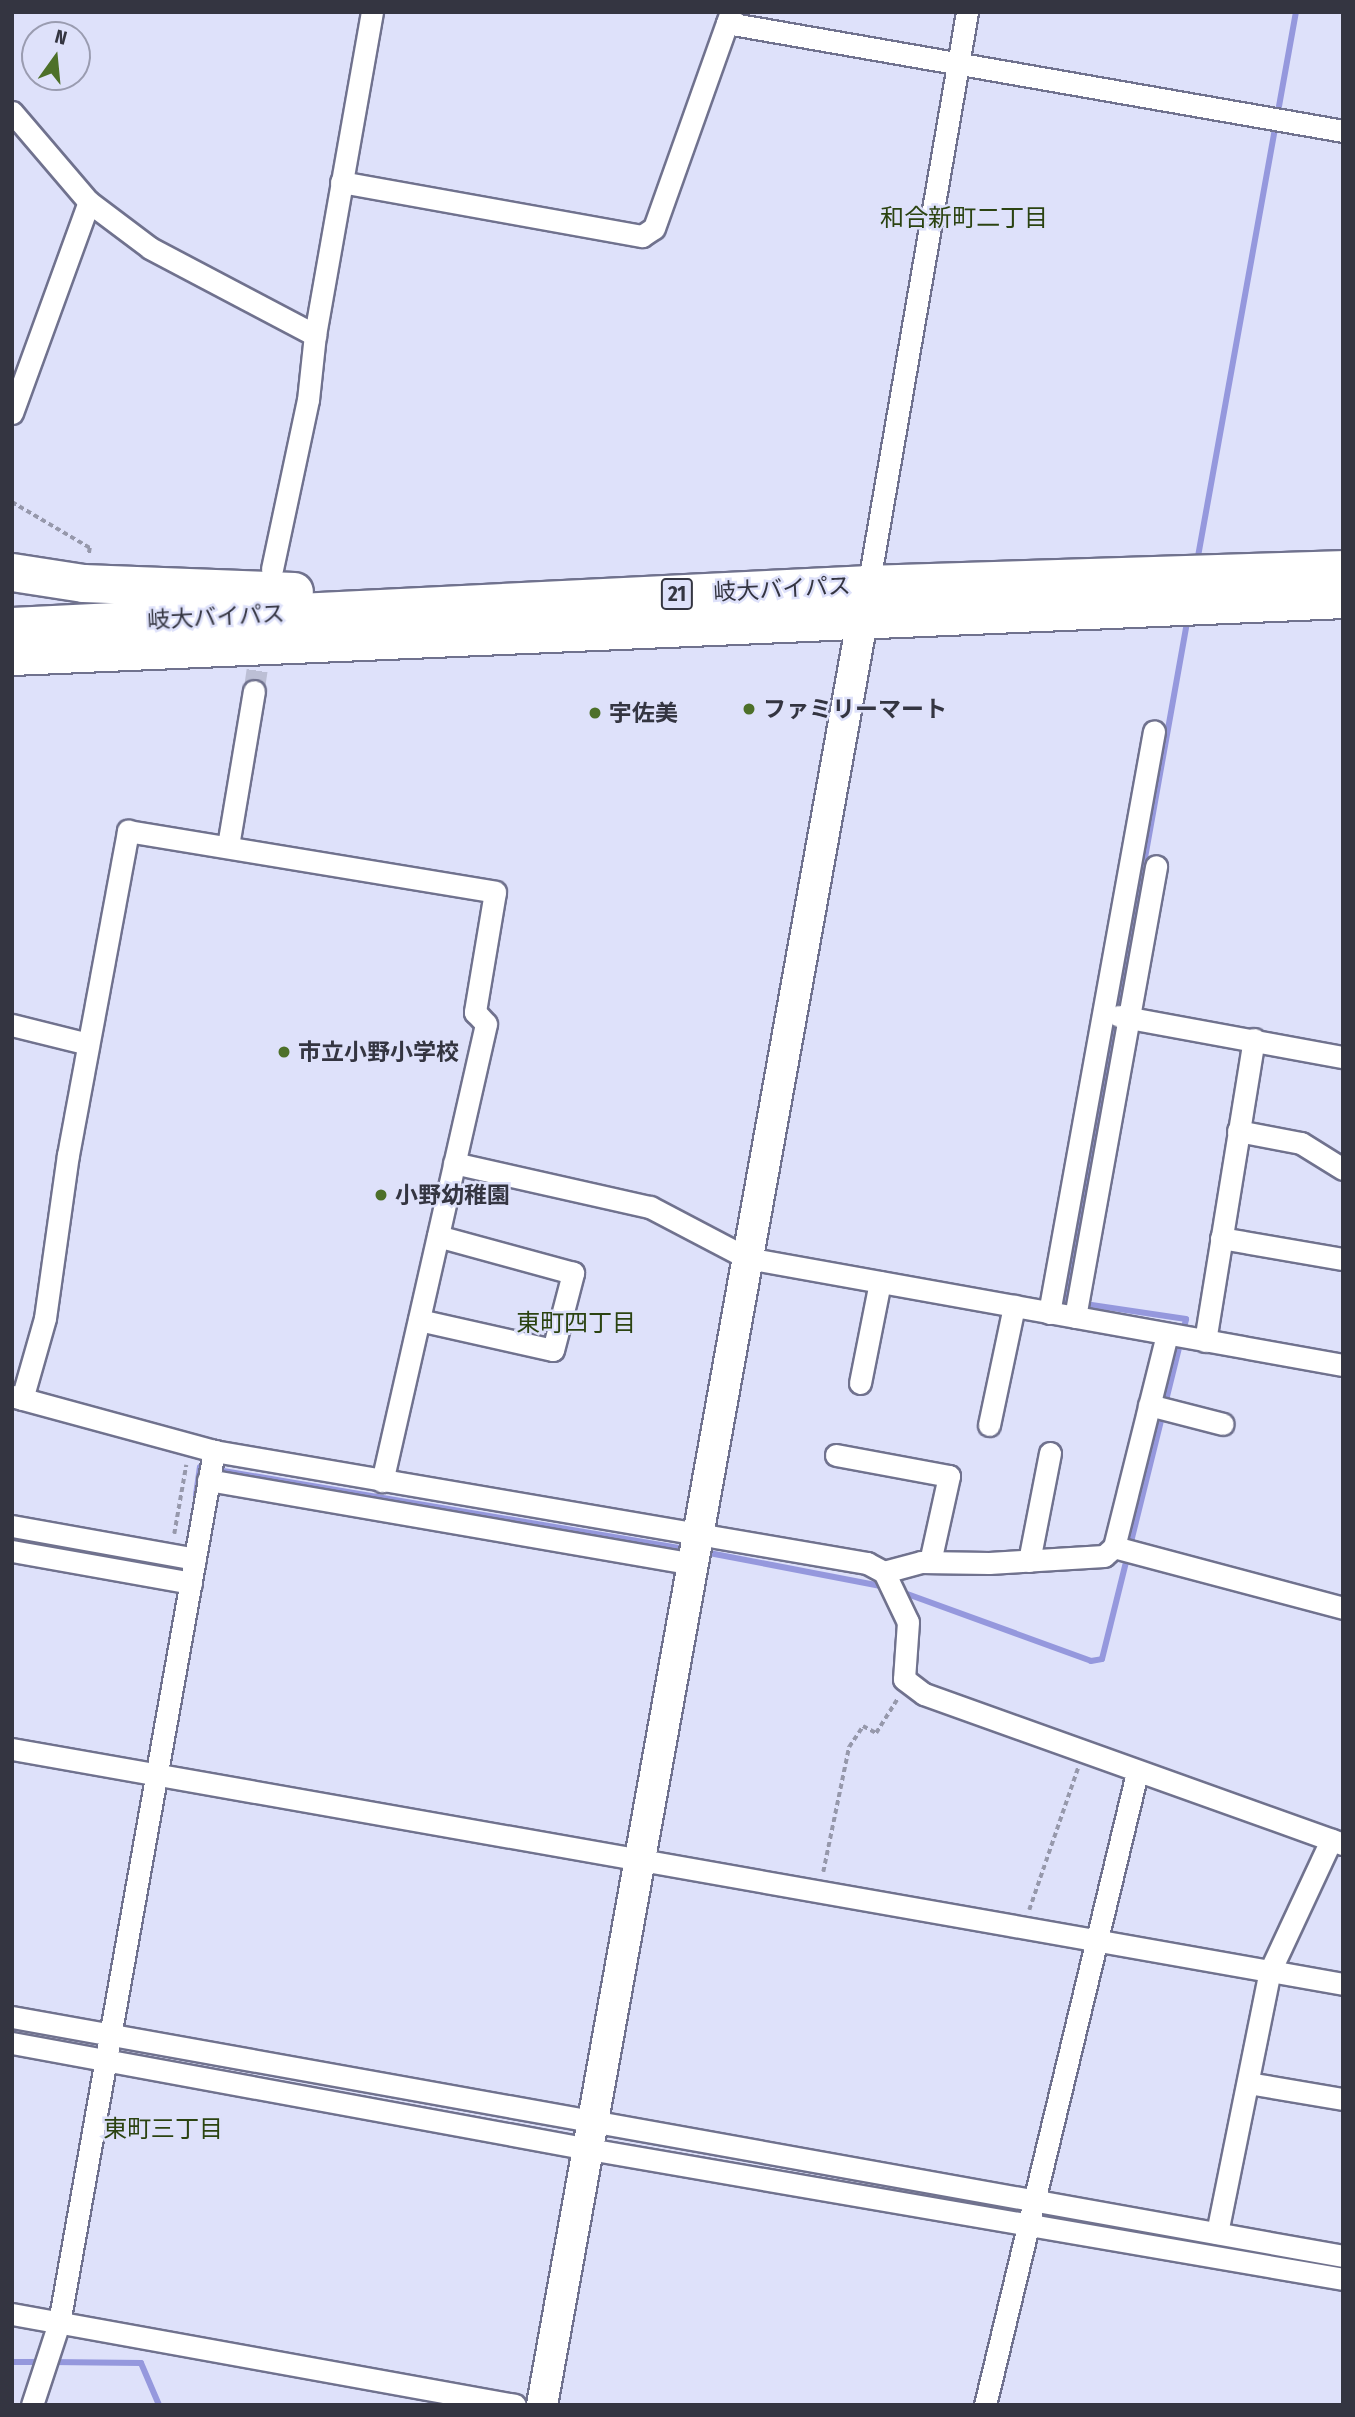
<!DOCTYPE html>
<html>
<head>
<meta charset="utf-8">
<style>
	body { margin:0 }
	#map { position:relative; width:1355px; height:2417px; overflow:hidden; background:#dee1fa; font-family:"Fira Sans Condensed","Noto Sans JP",sans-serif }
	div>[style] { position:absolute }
	.stream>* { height:6px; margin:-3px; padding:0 3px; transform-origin:3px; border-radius:3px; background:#9598dd }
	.street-tunnel>* { height:21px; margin-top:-10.5px; transform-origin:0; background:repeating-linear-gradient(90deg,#bcbfd5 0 21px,transparent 0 31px) }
	.path>* { height:3.5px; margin-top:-1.75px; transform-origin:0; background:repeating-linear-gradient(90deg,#9698ab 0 5px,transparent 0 8.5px) }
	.roads { filter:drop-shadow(2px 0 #70728e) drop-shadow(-2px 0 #70728e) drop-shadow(0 2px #70728e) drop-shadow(0 -2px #70728e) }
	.street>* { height:21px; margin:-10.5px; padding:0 10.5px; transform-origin:10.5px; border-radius:10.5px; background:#fff }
	.secondary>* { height:30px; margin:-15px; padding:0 15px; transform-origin:15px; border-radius:15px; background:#fff }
	.highway>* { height:37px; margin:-18.5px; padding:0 18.5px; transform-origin:18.5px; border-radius:18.5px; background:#fff }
	.dots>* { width:19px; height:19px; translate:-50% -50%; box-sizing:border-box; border:4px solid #dee1fa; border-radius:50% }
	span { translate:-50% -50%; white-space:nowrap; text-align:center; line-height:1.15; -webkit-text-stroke:5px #dee1fa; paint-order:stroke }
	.shield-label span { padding:2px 5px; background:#dee1fa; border:2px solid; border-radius:5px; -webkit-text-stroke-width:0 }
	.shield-label { font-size:21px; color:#343541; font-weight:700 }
	.street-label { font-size:23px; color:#343541 }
	.poi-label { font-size:23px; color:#343541; font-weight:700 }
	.left { translate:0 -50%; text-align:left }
	.neighbourhood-label { font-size:24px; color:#2b4311 }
	.frame { position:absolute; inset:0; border:14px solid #343541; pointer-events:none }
	.north { position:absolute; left:21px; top:21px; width:70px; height:70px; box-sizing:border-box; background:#dee1fa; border:2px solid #9a9cb0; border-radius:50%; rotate:15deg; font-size:19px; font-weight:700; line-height:28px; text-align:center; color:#343541 }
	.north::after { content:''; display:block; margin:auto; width:24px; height:32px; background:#4d7029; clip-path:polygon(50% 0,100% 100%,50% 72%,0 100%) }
</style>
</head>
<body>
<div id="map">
	<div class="stream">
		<i style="left:1197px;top:562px;width:559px;rotate:-79.8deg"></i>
		<i style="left:196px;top:1495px;width:28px;rotate:-82deg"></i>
		<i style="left:200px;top:1467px;width:493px;rotate:9.6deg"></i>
		<i style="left:12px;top:1540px;width:96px;rotate:10.3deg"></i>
		<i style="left:704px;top:1552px;width:184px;rotate:10.9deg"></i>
		<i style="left:899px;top:1591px;width:204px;rotate:20deg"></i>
		<i style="left:1091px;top:1661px;width:11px;rotate:-10deg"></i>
		<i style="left:1102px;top:1659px;width:350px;rotate:-76.1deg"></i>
		<i style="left:1186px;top:1319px;width:121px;rotate:-171.5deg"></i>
		<i style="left:1066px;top:1301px;width:695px;rotate:-79.89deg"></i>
		<i style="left:12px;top:2362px;width:29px"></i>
		<i style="left:52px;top:2362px;width:89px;rotate:0.6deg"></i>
		<i style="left:141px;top:2363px;width:46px;rotate:66.8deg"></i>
	</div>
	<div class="street-tunnel">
		<i style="left:254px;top:691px;width:55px;rotate:-81.6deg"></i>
	</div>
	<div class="path">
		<i style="left:12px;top:502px;width:91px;rotate:30.5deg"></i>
		<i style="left:90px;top:548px;width:6px;rotate:99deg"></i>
		<i style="left:174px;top:1534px;width:70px;rotate:-80.1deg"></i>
		<i style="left:823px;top:1872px;width:128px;rotate:-78.3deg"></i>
		<i style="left:849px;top:1747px;width:25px;rotate:-56deg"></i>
		<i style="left:863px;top:1726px;width:15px;rotate:28deg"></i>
		<i style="left:876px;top:1733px;width:41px;rotate:-57.8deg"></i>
		<i style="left:1029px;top:1910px;width:150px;rotate:-71deg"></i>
	</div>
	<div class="roads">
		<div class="street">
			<i style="left:727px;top:23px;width:625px;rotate:9.94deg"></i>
			<i style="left:12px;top:112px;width:118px;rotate:49.5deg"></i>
			<i style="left:89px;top:202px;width:76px;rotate:37deg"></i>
			<i style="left:150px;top:248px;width:187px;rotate:27.8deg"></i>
			<i style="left:341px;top:182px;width:306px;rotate:10.2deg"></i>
			<i style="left:642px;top:236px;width:14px;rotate:-34deg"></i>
			<i style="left:654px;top:228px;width:229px;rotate:-70.4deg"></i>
			<i style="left:12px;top:413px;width:225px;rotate:-70deg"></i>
			<i style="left:272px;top:569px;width:173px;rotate:-78deg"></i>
			<i style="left:308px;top:400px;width:65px;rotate:-83.9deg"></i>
			<i style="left:315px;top:335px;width:328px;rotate:-80deg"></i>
			<i style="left:867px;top:593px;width:590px;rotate:-80.23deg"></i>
			<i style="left:228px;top:846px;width:157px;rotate:-80.5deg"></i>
			<i style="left:1119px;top:1016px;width:228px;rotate:10.4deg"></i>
			<i style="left:12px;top:1025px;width:78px;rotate:14deg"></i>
			<i style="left:1238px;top:1131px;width:64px;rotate:10.8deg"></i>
			<i style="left:1301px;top:1143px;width:49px;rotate:31.8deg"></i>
			<i style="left:454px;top:1163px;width:201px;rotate:12.7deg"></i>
			<i style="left:650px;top:1207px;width:110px;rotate:27.7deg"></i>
			<i style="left:747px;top:1258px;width:606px;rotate:10.18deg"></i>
			<i style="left:1221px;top:1238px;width:124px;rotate:9.8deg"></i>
			<i style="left:1049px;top:1313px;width:591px;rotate:-79.77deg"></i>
			<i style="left:1075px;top:1317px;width:458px;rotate:-79.8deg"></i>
			<i style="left:419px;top:1320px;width:137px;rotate:12.6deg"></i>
			<i style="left:553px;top:1350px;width:80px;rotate:-75.4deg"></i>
			<i style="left:573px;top:1273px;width:140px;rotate:-164.7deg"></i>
			<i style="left:1205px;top:1341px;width:306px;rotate:-80.8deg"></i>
			<i style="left:860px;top:1383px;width:103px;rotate:-78.8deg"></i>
			<i style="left:12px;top:1396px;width:209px;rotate:15.2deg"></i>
			<i style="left:214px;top:1451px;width:663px;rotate:9.73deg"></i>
			<i style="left:867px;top:1563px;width:19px;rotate:28deg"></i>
			<i style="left:884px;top:1572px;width:55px;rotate:64.4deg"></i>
			<i style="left:908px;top:1622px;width:57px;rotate:94deg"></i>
			<i style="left:904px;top:1679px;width:25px;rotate:37deg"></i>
			<i style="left:924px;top:1694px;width:445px;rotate:19.7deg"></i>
			<i style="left:22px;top:1399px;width:84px;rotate:-74.1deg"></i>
			<i style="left:45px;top:1318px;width:165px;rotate:-82deg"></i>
			<i style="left:68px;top:1155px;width:330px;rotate:-79.5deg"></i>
			<i style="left:128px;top:831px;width:372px;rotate:9.4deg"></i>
			<i style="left:495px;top:892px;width:122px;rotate:99.5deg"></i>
			<i style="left:475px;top:1012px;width:16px;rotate:47deg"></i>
			<i style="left:486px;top:1024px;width:469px;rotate:102.8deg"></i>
			<i style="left:1149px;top:1405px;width:76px;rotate:14.4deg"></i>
			<i style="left:989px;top:1425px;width:122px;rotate:-78.1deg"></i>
			<i style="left:836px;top:1455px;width:115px;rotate:10.5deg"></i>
			<i style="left:949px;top:1476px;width:88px;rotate:102.5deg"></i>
			<i style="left:208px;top:1480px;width:491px;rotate:9.8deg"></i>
			<i style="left:12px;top:1526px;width:186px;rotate:10.2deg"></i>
			<i style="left:1114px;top:1547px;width:237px;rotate:14.9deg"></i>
			<i style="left:12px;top:1551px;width:182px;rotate:10.1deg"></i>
			<i style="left:1029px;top:1561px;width:110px;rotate:-79deg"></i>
			<i style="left:884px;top:1572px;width:38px;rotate:-15deg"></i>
			<i style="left:921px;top:1562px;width:68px;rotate:0.8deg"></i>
			<i style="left:989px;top:1563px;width:115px;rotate:-3.5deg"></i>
			<i style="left:1104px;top:1556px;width:13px;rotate:-42deg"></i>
			<i style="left:1114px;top:1547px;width:219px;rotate:-76deg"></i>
			<i style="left:12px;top:1749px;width:1352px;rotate:10.01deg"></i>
			<i style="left:12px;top:2017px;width:1352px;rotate:10.18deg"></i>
			<i style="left:12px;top:2043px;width:587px;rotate:10.41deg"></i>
			<i style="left:589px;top:2149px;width:765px;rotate:9.78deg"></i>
			<i style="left:1248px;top:2083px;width:96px;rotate:9.6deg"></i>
			<i style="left:1217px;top:2233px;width:267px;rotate:-78.6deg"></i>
			<i style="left:1270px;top:1971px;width:145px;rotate:-65deg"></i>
			<i style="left:12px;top:2314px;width:511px;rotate:10.25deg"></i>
			<i style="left:32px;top:2405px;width:86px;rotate:-71.8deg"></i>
			<i style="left:59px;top:2323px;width:886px;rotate:-79.92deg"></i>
			<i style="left:985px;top:2405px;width:650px;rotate:-76.48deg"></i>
		</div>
		<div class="secondary">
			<i style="left:542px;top:2405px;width:1812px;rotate:-79.83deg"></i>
		</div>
		<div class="highway">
			<i style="left:12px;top:572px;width:72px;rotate:8.8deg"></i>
			<i style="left:83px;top:583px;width:211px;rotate:2.2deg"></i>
			<i style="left:12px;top:626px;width:858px;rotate:-2.81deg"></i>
			<i style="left:869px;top:584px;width:474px;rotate:-1.8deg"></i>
			<i style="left:12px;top:656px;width:1332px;rotate:-2.45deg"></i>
		</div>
	</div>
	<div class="dots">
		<i style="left:749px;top:709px;background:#4d7029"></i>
		<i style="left:595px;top:713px;background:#4d7029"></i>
		<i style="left:284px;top:1052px;background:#4d7029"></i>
		<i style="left:381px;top:1195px;background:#4d7029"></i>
	</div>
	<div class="shield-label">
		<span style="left:677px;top:594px">21</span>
	</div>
	<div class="street-label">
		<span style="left:782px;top:589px;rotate:-3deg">岐大バイパス</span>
		<span style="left:216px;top:617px;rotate:-3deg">岐大バイパス</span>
	</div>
	<div class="poi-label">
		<span class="left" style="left:763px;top:709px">ファミリーマート</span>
		<span class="left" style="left:609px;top:713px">宇佐美</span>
		<span class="left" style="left:298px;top:1052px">市立小野小学校</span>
		<span class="left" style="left:395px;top:1195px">小野幼稚園</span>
	</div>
	<div class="neighbourhood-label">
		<span style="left:964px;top:219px">和合新町二丁目</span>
		<span style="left:576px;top:1324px">東町四丁目</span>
		<span style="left:163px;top:2130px">東町三丁目</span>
	</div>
	<div class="frame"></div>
	<div class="north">N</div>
</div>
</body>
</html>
